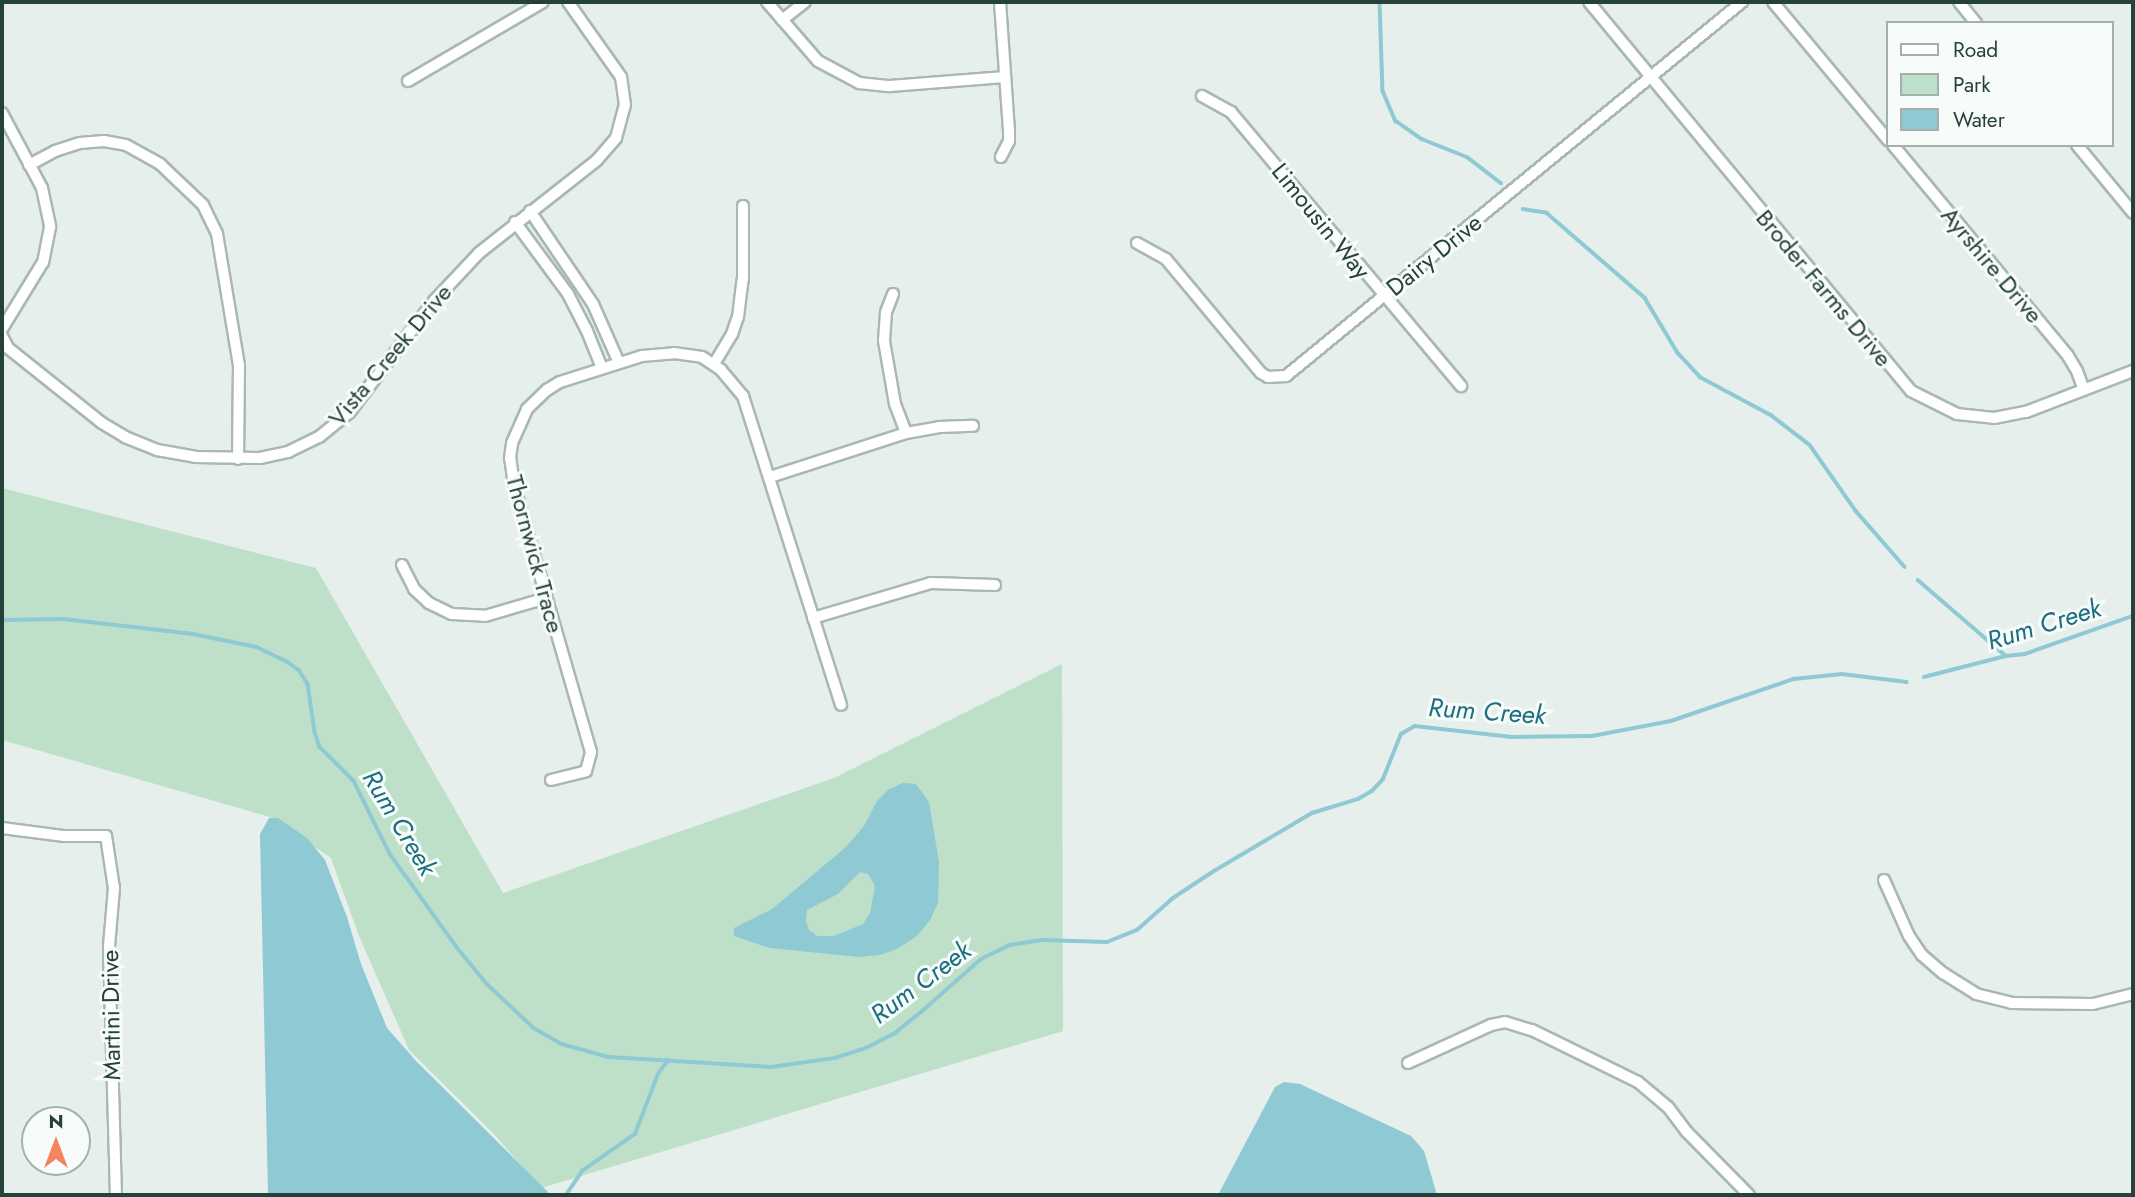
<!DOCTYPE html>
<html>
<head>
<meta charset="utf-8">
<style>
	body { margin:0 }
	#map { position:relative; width:2135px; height:1197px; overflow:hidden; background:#e6efeb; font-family:Jost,sans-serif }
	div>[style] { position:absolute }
	.green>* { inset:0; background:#bfe0c8 }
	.water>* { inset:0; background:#8ec9d4 }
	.stream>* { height:3.5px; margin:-1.75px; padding:0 1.75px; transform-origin:1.75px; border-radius:1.75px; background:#8ec9d4 }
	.roads { filter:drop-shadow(2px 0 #a8b8b2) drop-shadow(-2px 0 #a8b8b2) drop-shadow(0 2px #a8b8b2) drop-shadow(0 -2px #a8b8b2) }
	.minor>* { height:10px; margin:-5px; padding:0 5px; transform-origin:5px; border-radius:5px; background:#fff }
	span { translate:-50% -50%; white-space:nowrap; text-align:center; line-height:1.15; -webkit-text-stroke:6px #f7fbf9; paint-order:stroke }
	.street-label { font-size:24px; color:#24423a }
	.water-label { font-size:26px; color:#1c6f80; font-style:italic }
	.frame { position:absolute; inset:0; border:4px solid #24423a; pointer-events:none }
	.legend { position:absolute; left:1886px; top:21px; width:228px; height:126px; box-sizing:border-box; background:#f7fbf9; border:2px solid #a3b1ad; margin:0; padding:9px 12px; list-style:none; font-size:21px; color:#24423a }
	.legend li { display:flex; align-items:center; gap:14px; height:35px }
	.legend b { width:35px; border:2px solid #a3b1ad }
	.north { position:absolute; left:21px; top:1106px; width:70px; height:70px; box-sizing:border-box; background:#f7fbf9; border:2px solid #a3b1ad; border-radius:50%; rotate:0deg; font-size:19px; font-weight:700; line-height:28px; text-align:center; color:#24423a }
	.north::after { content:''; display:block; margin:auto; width:24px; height:32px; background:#f4845f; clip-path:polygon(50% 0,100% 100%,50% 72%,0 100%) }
</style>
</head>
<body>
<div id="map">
	<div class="green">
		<i style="clip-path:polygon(2px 488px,316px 568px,503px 893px,834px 778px,1062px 664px,1063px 1031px,541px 1188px,493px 1133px,409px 1050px,359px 936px,331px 858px,270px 817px,2px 740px)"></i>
	</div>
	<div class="water">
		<i style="clip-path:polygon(evenodd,903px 783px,916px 784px,929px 802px,939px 862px,938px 903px,930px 920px,917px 936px,897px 949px,880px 955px,859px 957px,769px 948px,734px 936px,734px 928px,772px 909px,846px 847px,864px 826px,877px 801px,889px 789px,903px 783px,860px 872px,868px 874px,875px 886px,870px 913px,863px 924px,834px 936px,817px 936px,809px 930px,806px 921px,807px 910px,838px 894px,860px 872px)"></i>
		<i style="clip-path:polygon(269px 818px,278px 818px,307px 838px,325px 860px,347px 917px,361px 964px,387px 1028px,417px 1062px,551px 1195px,268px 1195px,260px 834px)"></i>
		<i style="clip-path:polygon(1284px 1082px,1300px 1084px,1411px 1136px,1424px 1151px,1437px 1195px,1218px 1195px,1275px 1087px)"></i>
	</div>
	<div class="stream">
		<i style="left:1380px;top:2px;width:89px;rotate:88.1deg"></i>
		<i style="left:1383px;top:91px;width:33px;rotate:67deg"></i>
		<i style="left:1396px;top:121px;width:32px;rotate:35deg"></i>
		<i style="left:1422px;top:139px;width:48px;rotate:21.8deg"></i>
		<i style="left:1467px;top:157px;width:43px;rotate:37.4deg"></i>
		<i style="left:1523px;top:209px;width:24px;rotate:9deg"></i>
		<i style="left:1547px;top:213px;width:130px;rotate:40.9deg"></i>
		<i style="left:1645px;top:298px;width:64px;rotate:59deg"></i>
		<i style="left:1678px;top:353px;width:33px;rotate:47deg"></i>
		<i style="left:1700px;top:377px;width:81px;rotate:28.2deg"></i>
		<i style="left:1771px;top:415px;width:49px;rotate:37.6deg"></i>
		<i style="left:1810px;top:445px;width:80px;rotate:55.1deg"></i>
		<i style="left:1856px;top:511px;width:74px;rotate:48.8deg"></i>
		<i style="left:1918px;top:580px;width:116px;rotate:40.8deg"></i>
		<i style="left:2px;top:620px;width:62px;rotate:-0.9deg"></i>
		<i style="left:64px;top:619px;width:130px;rotate:6.6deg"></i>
		<i style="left:193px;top:634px;width:65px;rotate:11.5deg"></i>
		<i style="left:257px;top:647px;width:32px;rotate:26deg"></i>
		<i style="left:286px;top:661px;width:16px;rotate:35deg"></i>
		<i style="left:299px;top:670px;width:17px;rotate:57deg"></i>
		<i style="left:308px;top:684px;width:49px;rotate:81.7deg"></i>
		<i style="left:315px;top:732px;width:16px;rotate:72deg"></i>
		<i style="left:320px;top:747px;width:48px;rotate:45deg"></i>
		<i style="left:354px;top:781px;width:81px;rotate:63.7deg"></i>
		<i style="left:390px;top:854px;width:113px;rotate:54.3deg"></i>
		<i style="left:456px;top:946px;width:49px;rotate:50.8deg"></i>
		<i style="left:487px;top:984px;width:64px;rotate:43.1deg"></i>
		<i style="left:534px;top:1028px;width:32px;rotate:30deg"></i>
		<i style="left:562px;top:1044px;width:49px;rotate:15.5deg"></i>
		<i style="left:609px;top:1057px;width:162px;rotate:3.5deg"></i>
		<i style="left:771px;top:1067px;width:65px;rotate:-8deg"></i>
		<i style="left:835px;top:1058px;width:33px;rotate:-18deg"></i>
		<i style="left:866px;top:1048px;width:33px;rotate:-27deg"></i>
		<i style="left:895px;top:1033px;width:32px;rotate:-39deg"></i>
		<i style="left:920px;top:1013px;width:81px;rotate:-41.5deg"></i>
		<i style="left:981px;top:959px;width:32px;rotate:-26deg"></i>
		<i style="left:1010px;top:945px;width:32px;rotate:-9deg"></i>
		<i style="left:1042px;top:940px;width:65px;rotate:1.8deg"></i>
		<i style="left:1107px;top:942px;width:32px;rotate:-22deg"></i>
		<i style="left:1137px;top:930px;width:48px;rotate:-41.6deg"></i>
		<i style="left:1173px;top:898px;width:49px;rotate:-33.4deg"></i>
		<i style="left:1214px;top:871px;width:114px;rotate:-30.6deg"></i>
		<i style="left:1312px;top:813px;width:48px;rotate:-16.9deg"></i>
		<i style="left:1358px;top:799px;width:16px;rotate:-30deg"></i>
		<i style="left:1372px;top:791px;width:16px;rotate:-47deg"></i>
		<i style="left:1383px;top:779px;width:48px;rotate:-68.2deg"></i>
		<i style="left:1401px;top:734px;width:16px;rotate:-30deg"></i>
		<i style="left:1415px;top:726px;width:97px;rotate:6.5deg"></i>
		<i style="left:1511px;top:737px;width:81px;rotate:-0.7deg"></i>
		<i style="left:1592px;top:736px;width:80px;rotate:-10.8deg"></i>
		<i style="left:1671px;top:721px;width:130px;rotate:-18.9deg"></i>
		<i style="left:1794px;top:679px;width:48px;rotate:-5.9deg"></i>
		<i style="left:1842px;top:674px;width:65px;rotate:7deg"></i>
		<i style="left:1924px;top:677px;width:85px;rotate:-14.4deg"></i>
		<i style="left:2006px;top:656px;width:19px;rotate:-6deg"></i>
		<i style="left:2025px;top:654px;width:114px;rotate:-19.4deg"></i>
		<i style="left:566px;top:1195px;width:29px;rotate:-56deg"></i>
		<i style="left:582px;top:1171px;width:65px;rotate:-34.9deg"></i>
		<i style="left:635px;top:1134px;width:64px;rotate:-69deg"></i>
		<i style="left:658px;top:1074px;width:17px;rotate:-54deg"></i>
	</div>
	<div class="roads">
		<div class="minor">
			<i style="left:767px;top:2px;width:78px;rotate:49.2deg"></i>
			<i style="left:818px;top:61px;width:47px;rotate:28.2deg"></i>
			<i style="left:859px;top:83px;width:31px;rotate:6deg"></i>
			<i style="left:890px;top:86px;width:115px;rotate:-4.5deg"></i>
			<i style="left:1000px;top:2px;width:128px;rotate:86deg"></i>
			<i style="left:1009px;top:130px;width:11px;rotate:90deg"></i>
			<i style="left:1009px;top:141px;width:18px;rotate:117deg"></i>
			<i style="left:1589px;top:2px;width:505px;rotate:50.38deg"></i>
			<i style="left:1911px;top:391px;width:51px;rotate:26.6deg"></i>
			<i style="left:1957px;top:414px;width:37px;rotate:6deg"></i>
			<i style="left:1994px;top:418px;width:33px;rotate:-11deg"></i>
			<i style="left:2026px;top:412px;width:115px;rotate:-21deg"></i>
			<i style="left:1773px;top:2px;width:180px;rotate:50.2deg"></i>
			<i style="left:1959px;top:2px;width:27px;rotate:51deg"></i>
			<i style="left:782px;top:20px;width:29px;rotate:-38deg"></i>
			<i style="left:408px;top:81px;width:156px;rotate:-30.3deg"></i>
			<i style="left:1202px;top:96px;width:33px;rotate:29deg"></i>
			<i style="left:1231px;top:112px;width:358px;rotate:50deg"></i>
			<i style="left:2px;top:113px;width:85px;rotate:61.9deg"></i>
			<i style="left:42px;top:188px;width:40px;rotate:78deg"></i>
			<i style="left:50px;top:227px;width:36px;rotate:101deg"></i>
			<i style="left:43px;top:262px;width:79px;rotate:121.5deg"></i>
			<i style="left:1893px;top:145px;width:274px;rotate:50.3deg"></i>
			<i style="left:2068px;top:356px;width:17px;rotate:59deg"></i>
			<i style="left:2077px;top:371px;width:20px;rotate:70deg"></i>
			<i style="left:2077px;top:145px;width:88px;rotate:50.5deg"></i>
			<i style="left:29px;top:165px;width:30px;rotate:-28deg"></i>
			<i style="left:55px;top:151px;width:26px;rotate:-18deg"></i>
			<i style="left:80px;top:143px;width:24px;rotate:-5deg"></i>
			<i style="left:104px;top:141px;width:22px;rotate:10deg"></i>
			<i style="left:126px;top:145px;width:39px;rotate:29deg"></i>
			<i style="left:160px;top:164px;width:59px;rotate:43.6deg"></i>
			<i style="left:203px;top:205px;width:32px;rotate:64deg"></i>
			<i style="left:217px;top:234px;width:133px;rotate:80.5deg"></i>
			<i style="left:239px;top:365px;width:94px;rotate:90.6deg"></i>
			<i style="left:530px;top:211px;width:112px;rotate:55.9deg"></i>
			<i style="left:593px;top:304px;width:64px;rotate:66.2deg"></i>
			<i style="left:515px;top:222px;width:89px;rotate:53.6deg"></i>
			<i style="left:568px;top:294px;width:42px;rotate:62.8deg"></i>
			<i style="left:587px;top:331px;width:40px;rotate:68deg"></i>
			<i style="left:1137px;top:243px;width:33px;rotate:29deg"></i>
			<i style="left:1166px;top:259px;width:148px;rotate:50.2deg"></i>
			<i style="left:1261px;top:373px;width:8px;rotate:30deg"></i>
			<i style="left:1268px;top:377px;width:18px;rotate:-3deg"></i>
			<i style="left:1286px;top:376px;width:590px;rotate:-39.36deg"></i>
			<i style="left:893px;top:294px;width:19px;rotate:111deg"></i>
			<i style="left:886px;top:312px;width:29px;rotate:94deg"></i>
			<i style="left:884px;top:341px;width:64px;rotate:80.1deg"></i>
			<i style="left:895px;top:404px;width:31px;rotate:69deg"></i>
			<i style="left:2px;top:336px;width:13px;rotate:63deg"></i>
			<i style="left:8px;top:348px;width:120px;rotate:38.6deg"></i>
			<i style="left:102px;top:423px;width:27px;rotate:31deg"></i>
			<i style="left:125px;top:437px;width:35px;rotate:22deg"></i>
			<i style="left:157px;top:450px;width:39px;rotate:10deg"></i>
			<i style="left:195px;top:457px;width:65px;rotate:0.9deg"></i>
			<i style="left:260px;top:458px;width:29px;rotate:-12deg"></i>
			<i style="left:288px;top:452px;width:34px;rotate:-26deg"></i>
			<i style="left:319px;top:437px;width:38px;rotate:-39deg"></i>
			<i style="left:349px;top:413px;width:141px;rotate:-52.8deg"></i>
			<i style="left:434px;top:301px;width:66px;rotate:-46.8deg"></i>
			<i style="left:479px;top:253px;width:150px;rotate:-38.2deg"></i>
			<i style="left:597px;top:160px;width:29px;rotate:-49deg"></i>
			<i style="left:616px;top:138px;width:34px;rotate:-75deg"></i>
			<i style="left:625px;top:105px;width:28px;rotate:-98deg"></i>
			<i style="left:621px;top:77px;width:92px;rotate:-125.2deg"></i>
			<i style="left:714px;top:364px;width:35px;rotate:-59deg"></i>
			<i style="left:732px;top:334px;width:18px;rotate:-71deg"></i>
			<i style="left:738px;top:317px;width:38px;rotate:-83deg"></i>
			<i style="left:743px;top:279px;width:73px;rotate:-90deg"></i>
			<i style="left:770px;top:477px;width:143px;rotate:-17.9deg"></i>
			<i style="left:906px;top:433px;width:34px;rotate:-10deg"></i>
			<i style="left:939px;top:427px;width:34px;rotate:-2deg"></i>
			<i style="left:402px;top:565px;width:27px;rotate:63deg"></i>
			<i style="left:414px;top:589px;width:21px;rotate:43deg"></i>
			<i style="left:429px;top:603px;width:25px;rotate:26deg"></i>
			<i style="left:452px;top:614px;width:33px;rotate:3deg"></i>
			<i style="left:485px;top:616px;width:64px;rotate:-16.4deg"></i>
			<i style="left:813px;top:618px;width:123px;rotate:-16.5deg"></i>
			<i style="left:931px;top:583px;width:64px;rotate:1.8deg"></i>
			<i style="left:551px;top:780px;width:36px;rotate:-14deg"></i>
			<i style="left:586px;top:771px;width:20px;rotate:-75deg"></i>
			<i style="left:591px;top:752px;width:278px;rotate:-106.1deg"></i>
			<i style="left:514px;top:485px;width:27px;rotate:-98deg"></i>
			<i style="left:510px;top:458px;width:15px;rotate:-82deg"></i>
			<i style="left:512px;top:443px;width:37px;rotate:-66deg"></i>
			<i style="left:527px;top:409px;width:28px;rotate:-44deg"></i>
			<i style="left:547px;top:390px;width:15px;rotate:-32deg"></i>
			<i style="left:560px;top:382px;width:86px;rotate:-17.6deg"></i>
			<i style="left:642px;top:356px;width:32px;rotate:-5deg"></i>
			<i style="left:674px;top:353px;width:28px;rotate:8deg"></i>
			<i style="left:702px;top:357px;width:23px;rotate:34deg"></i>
			<i style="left:721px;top:370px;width:34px;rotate:50deg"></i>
			<i style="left:743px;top:396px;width:324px;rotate:72.4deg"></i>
			<i style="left:2px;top:828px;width:63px;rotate:7.4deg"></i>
			<i style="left:64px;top:836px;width:42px"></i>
			<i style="left:106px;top:836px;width:53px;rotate:81.3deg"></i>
			<i style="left:114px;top:888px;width:58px;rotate:94.9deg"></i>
			<i style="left:109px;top:946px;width:249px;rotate:88.4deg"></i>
			<i style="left:1884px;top:880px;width:61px;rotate:65.9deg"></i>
			<i style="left:1909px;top:936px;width:23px;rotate:56deg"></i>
			<i style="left:1922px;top:955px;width:28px;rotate:41deg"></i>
			<i style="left:1943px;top:973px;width:39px;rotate:32deg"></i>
			<i style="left:1976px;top:994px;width:36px;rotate:14deg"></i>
			<i style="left:2011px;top:1003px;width:82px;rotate:0.7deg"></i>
			<i style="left:2093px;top:1004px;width:41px;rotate:-14deg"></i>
			<i style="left:1408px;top:1063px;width:91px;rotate:-24.6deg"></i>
			<i style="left:1491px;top:1025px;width:14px;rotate:-12deg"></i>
			<i style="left:1505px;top:1022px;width:28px;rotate:17deg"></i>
			<i style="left:1532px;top:1030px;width:118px;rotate:26.1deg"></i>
			<i style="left:1638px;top:1082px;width:39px;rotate:40deg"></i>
			<i style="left:1668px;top:1107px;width:31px;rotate:53deg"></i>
			<i style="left:1687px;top:1132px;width:88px;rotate:45.5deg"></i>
		</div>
	</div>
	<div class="street-label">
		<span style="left:1321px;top:221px;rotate:51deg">Limousin Way</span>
		<span style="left:1434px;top:255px;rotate:-39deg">Dairy Drive</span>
		<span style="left:1992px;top:265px;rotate:50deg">Ayrshire Drive</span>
		<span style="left:1824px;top:288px;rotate:50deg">Broder Farms Drive</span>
		<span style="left:390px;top:355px;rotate:-50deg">Vista Creek Drive</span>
		<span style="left:535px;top:554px;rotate:75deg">Thornwick Trace</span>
		<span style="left:111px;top:1015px;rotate:-91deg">Martini Drive</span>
	</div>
	<div class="water-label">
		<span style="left:2044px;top:625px;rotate:-17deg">Rum Creek</span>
		<span style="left:1487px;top:712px;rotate:4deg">Rum Creek</span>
		<span style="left:399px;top:823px;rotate:59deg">Rum Creek</span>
		<span style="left:921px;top:983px;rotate:-37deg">Rum Creek</span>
	</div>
	<div class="frame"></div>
	<ul class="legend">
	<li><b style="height:9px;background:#fff"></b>Road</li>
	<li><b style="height:19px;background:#bfe0c8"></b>Park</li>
	<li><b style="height:19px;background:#8ec9d4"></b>Water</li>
	</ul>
	<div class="north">N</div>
</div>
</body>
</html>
